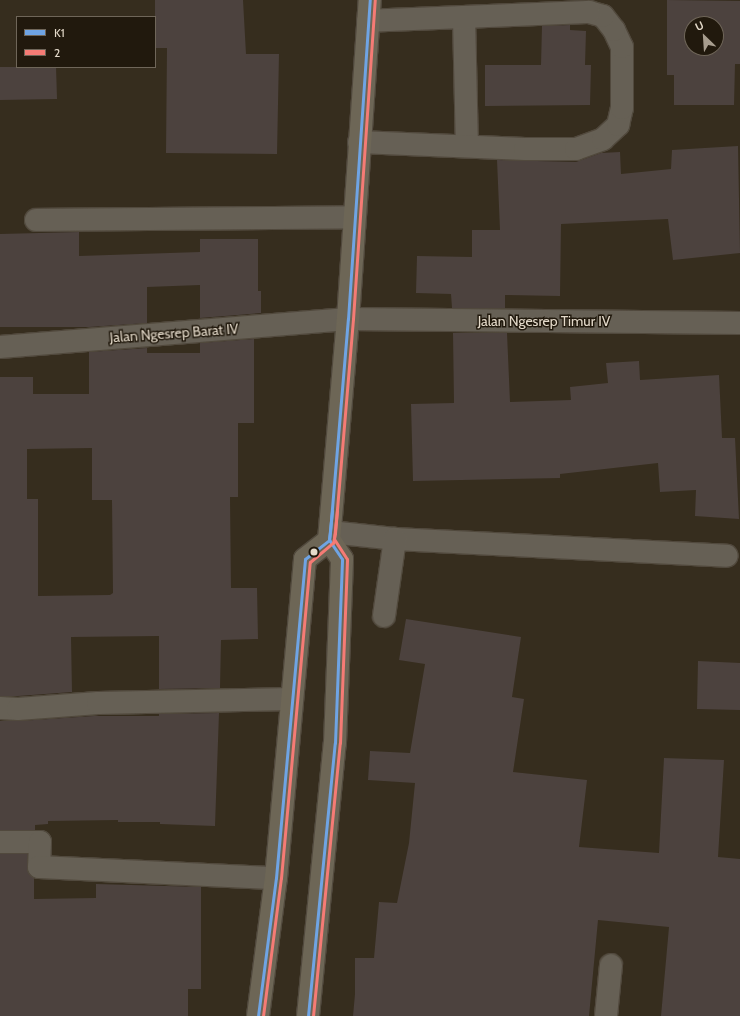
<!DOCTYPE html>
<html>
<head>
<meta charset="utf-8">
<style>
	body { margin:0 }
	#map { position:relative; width:740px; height:1016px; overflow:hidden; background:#362d1e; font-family:Cabin,sans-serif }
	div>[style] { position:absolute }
	.building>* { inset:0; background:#4c423e }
	.roads { filter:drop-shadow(1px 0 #51493d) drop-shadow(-1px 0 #51493d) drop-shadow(0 1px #51493d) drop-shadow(0 -1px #51493d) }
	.minor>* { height:22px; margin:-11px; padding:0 11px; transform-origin:11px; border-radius:11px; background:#666055 }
	.highway>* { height:22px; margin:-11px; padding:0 11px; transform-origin:11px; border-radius:11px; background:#6d6656 }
	.bus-1>* { height:3px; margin:-1.5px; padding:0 1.5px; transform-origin:1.5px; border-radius:1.5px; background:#6fa4e4 }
	.bus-2>* { height:3px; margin:-1.5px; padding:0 1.5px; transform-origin:1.5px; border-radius:1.5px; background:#f57b75 }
	.dots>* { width:11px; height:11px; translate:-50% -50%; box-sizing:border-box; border:2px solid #21190d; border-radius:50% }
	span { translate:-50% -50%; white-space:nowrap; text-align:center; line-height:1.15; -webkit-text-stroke:3px #21190d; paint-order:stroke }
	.street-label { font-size:14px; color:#e4daca }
	.legend { position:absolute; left:16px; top:16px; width:140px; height:52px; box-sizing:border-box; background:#21190d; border:1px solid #6f6659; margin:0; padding:5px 7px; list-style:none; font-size:12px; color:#e4daca }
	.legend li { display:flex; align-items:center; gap:8px; height:20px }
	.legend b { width:20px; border:1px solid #6f6659 }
	.north { position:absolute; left:684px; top:16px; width:40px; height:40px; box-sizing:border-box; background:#21190d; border:1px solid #6f6659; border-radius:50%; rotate:335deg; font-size:11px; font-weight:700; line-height:16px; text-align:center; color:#e4daca }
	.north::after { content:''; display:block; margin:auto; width:14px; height:18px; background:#a79d8e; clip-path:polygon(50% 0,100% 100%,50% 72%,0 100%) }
</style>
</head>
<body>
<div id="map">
	<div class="building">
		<i style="clip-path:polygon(155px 0,243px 0,246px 54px,279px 54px,277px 154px,166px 153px,167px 48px,155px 48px)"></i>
		<i style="clip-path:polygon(evenodd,667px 0,740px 1px,740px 64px,735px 64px,734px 105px,674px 105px,674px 75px,667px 75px,667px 0,692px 24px,716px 24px,716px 48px,692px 48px,692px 24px)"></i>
		<i style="clip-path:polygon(570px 25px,570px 30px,586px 31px,585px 65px,591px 65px,590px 105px,485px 106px,485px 65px,541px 65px,542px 26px)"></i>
		<i style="clip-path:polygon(0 67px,56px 67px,57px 99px,0 100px)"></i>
		<i style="clip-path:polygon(738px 146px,740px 253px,673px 260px,668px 219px,561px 224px,560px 296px,505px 295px,505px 308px,452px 308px,451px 294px,416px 293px,417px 256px,472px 257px,472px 230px,500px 230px,497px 160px,576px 162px,601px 153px,620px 152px,621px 174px,671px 169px,672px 150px)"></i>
		<i style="clip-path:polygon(79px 232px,79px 256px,200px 252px,200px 239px,258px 239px,258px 291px,261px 291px,261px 313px,200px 318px,200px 285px,147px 287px,147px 323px,89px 327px,0 327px,0 234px)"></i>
		<i style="clip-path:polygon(453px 333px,507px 333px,510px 402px,571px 400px,570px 387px,608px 383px,606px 363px,639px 361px,640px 380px,719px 375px,722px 438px,735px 438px,739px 519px,695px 516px,696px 490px,660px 492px,658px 463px,560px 474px,560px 478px,413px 481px,411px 404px,454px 403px)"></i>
		<i style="clip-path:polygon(evenodd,254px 339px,254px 423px,238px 423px,238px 497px,230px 497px,231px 588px,257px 588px,258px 639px,221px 640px,220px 688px,159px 689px,159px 636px,71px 637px,72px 692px,18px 696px,0 696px,0 377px,33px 377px,33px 394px,89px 394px,89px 352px,147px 348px,147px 353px,200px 353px,200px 343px,254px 339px,92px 448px,92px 500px,112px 500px,113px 593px,110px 595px,38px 596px,38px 499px,27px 499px,27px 449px,92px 448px)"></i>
		<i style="clip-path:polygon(406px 619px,521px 637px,512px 697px,524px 699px,513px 772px,587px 780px,579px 847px,659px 853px,664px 758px,724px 760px,718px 857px,740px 859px,740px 1016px,661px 1016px,669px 927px,598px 920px,589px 1016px,353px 1016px,355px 994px,355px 958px,374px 958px,379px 902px,397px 903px,409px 843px,415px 783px,368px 780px,370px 751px,410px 753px,425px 664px,399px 660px)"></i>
		<i style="clip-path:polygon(698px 661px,740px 663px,740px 710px,697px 709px)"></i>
		<i style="clip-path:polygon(219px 713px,215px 826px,160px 824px,160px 822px,118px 822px,118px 820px,48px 821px,48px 824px,35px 825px,35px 830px,0 830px,0 721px,19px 721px,94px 716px,159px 716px,159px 714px)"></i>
		<i style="clip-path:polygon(0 854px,27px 854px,28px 872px,34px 878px,34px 899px,96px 898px,96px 884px,201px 887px,201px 989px,188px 989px,188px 1016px,0 1016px)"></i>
	</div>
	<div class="roads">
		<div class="minor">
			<i style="left:464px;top:17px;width:129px;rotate:88.7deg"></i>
			<i style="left:359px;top:142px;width:166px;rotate:2.4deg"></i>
			<i style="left:525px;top:149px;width:51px"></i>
			<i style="left:576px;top:149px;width:29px;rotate:-20deg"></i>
			<i style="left:603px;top:139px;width:21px;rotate:-43deg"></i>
			<i style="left:618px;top:125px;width:17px;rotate:-77deg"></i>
			<i style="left:622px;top:108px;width:61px;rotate:-90deg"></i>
			<i style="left:622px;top:47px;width:19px;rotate:-115deg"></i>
			<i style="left:614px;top:30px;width:18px;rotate:-128deg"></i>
			<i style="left:603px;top:16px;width:15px;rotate:-164deg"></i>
			<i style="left:589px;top:12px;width:221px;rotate:177.7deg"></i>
			<i style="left:36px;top:220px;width:318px;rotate:-0.5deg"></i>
			<i style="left:0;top:347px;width:349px;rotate:-4.6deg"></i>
			<i style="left:348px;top:319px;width:392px;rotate:0.6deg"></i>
			<i style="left:330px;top:532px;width:65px;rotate:6.1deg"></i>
			<i style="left:395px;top:539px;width:332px;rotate:2.9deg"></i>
			<i style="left:384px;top:616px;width:78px;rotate:-81.9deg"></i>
			<i style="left:0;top:708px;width:18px;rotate:3deg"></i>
			<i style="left:18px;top:709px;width:80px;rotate:-4.3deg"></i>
			<i style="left:98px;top:703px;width:194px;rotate:-1.2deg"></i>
			<i style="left:0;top:842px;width:40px"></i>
			<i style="left:40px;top:842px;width:25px;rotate:92deg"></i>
			<i style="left:39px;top:867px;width:237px;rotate:2.7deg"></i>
			<i style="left:606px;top:1016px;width:51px;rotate:-84.4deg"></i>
		</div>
		<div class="highway">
			<i style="left:258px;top:1016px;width:139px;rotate:-82.6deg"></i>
			<i style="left:276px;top:878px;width:320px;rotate:-84.8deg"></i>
			<i style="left:305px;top:559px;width:31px;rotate:-38deg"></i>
			<i style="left:308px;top:1016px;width:274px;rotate:-84.4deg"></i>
			<i style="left:335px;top:743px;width:184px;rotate:-87.8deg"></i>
			<i style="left:342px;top:559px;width:23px;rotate:-124deg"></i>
			<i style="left:329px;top:540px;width:222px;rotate:-85.1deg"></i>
			<i style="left:348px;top:319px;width:320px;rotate:-86.1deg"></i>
		</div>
	</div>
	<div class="bus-1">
		<i style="left:258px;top:1016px;width:139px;rotate:-82.6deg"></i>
		<i style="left:276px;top:878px;width:320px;rotate:-84.8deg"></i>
		<i style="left:305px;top:559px;width:31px;rotate:-38deg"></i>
		<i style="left:329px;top:540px;width:8px;rotate:-83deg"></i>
		<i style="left:330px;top:532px;width:214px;rotate:-85.2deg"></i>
		<i style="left:348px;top:319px;width:320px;rotate:-86.1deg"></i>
		<i style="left:308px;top:1016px;width:274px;rotate:-84.4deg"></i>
		<i style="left:335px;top:743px;width:184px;rotate:-87.8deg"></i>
		<i style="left:342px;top:559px;width:23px;rotate:-124deg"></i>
		<i style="left:329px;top:540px;width:30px;rotate:-84deg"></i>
	</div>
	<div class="bus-2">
		<i style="left:263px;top:1016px;width:139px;rotate:-82.6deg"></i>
		<i style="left:281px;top:878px;width:317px;rotate:-84.8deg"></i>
		<i style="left:310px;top:562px;width:30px;rotate:-40deg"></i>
		<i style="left:333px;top:543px;width:10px;rotate:-79deg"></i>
		<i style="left:335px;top:533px;width:215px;rotate:-85.2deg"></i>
		<i style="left:353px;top:319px;width:320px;rotate:-86.1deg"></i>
		<i style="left:313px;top:1016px;width:274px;rotate:-84.4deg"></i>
		<i style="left:340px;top:743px;width:184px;rotate:-87.8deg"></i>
		<i style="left:347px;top:559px;width:24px;rotate:-123deg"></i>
		<i style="left:334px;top:539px;width:29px;rotate:-84deg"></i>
	</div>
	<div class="dots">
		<i style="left:314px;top:552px;background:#e4daca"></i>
	</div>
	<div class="street-label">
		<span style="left:544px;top:321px">Jalan Ngesrep Timur IV</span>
		<span style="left:174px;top:333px;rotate:-4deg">Jalan Ngesrep Barat IV</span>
	</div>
	<ul class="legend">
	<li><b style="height:5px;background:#6fa4e4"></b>K1</li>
	<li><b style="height:5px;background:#f57b75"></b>2</li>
	</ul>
	<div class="north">U</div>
</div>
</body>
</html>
